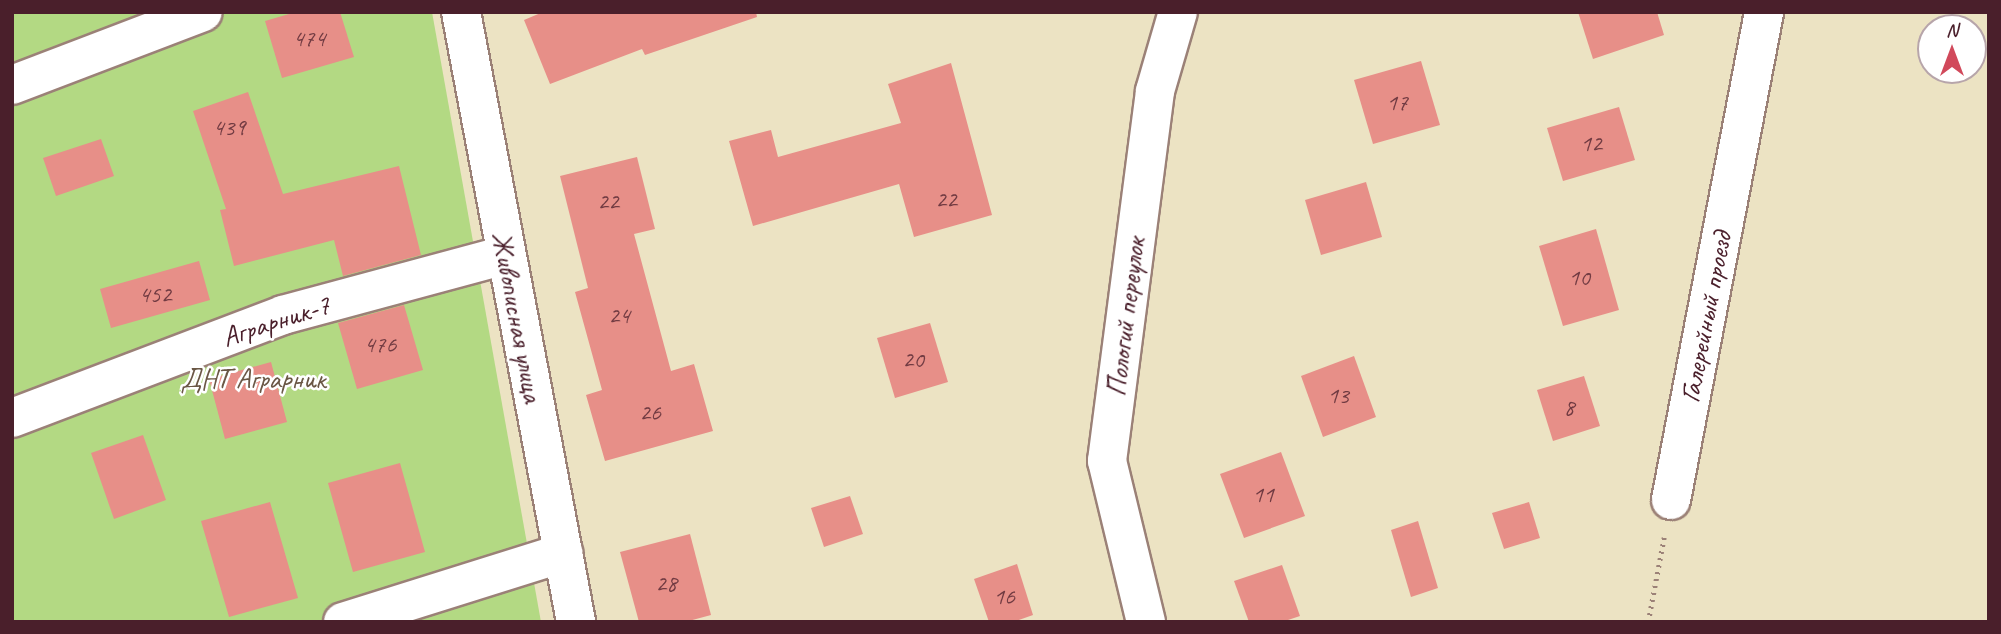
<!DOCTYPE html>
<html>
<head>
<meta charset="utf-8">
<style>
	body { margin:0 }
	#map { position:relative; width:2001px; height:634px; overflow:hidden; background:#ece3c3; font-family:Caveat,sans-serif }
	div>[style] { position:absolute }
	.green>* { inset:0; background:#b3d983 }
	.building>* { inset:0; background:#e78f88 }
	.path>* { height:4.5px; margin-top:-2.25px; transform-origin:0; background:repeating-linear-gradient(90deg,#9b8177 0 2px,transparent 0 7px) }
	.roads { filter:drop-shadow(2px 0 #9b8177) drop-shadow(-2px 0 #9b8177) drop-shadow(0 2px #9b8177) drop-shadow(0 -2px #9b8177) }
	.minor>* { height:38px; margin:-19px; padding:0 19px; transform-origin:19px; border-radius:19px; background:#fff }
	span { translate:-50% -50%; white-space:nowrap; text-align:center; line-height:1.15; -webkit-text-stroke:5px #fff; paint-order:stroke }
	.number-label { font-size:24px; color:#713b42 }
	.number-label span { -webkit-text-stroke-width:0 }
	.street-label { font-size:28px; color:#4a1f2b }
	.park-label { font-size:28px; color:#6a5745 }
	.frame { position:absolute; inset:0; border:14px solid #4a1f2b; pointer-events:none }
	.north { position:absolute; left:1917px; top:14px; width:70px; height:70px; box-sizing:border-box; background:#fff; border:2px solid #b7a5aa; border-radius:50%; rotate:0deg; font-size:19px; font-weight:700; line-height:28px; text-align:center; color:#4a1f2b }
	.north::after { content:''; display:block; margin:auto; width:24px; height:32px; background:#d1495b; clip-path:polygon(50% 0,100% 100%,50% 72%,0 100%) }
</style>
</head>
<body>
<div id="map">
	<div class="green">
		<i style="clip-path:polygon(12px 12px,432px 12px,541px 622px,12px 622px)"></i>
	</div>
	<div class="building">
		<i style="clip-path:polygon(296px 12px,340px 12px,354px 57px,282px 78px,265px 21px)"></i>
		<i style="clip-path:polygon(543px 12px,756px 12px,757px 17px,645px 55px,642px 49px,550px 84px,524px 20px)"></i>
		<i style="clip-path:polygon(1578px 12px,1657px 12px,1664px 35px,1593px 59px)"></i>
		<i style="clip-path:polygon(1421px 61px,1440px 125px,1373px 144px,1354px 80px)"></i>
		<i style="clip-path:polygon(951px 63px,992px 215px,914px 237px,899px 184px,753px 226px,729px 141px,771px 130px,778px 157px,901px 123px,888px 84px)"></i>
		<i style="clip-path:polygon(248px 92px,283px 194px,399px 166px,421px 255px,343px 276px,334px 240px,234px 266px,220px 210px,226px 209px,193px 111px)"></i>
		<i style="clip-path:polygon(1619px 107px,1635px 160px,1563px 181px,1547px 128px)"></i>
		<i style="clip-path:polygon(101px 139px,114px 176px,56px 196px,43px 158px)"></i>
		<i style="clip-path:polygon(637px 157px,655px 229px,634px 234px,671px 371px,694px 364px,713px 431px,605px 461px,586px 395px,602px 390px,575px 292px,588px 288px,560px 176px)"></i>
		<i style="clip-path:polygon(1366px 182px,1382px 237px,1321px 255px,1305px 200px)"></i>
		<i style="clip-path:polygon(1596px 229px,1619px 310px,1563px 326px,1539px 246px)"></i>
		<i style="clip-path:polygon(199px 261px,210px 300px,111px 328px,100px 289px)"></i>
		<i style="clip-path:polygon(404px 305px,423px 370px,357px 389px,338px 323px)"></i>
		<i style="clip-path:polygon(930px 323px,948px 382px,895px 398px,877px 338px)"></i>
		<i style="clip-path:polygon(1354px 356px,1376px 417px,1323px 437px,1301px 376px)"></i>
		<i style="clip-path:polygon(271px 362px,287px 422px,225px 439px,209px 379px)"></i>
		<i style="clip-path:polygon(1584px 376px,1600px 426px,1553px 441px,1537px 390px)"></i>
		<i style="clip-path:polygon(143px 435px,166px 500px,114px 519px,91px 453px)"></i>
		<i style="clip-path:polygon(1281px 452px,1305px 516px,1244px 538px,1220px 474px)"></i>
		<i style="clip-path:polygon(400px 463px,425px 552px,353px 572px,328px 483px)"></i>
		<i style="clip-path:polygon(850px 496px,863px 534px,824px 547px,811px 508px)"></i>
		<i style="clip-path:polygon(270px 502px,298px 598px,229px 617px,201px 521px)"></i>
		<i style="clip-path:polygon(1529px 502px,1540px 538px,1504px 549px,1492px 513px)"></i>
		<i style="clip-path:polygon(1418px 521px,1438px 588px,1411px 597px,1391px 530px)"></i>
		<i style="clip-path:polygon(690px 534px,711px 615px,685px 622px,639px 622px,620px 552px)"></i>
		<i style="clip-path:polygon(1017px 564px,1033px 615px,1013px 622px,989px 622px,974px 579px)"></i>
		<i style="clip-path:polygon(1282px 565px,1300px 616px,1282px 622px,1249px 622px,1234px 581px)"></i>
	</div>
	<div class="path">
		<i style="left:1648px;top:622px;width:86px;rotate:-79.3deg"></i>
	</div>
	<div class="roads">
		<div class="minor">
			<i style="left:461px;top:12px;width:621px;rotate:79.32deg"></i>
			<i style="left:12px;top:85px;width:204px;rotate:-20.9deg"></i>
			<i style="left:12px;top:418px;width:290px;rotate:-20.8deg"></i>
			<i style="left:283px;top:315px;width:230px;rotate:-15.1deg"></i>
			<i style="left:1671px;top:500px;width:497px;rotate:-79.2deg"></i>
			<i style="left:343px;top:622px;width:231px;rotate:-17.4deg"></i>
			<i style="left:1146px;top:622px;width:166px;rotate:-103.6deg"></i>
			<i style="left:1107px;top:461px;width:373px;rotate:-82.6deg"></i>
			<i style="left:1155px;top:91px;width:82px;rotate:-73.8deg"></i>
		</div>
	</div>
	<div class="number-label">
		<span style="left:309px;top:39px">474</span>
		<span style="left:1397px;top:103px">17</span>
		<span style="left:229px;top:128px">439</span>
		<span style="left:1591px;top:144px">12</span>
		<span style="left:946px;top:200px">22</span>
		<span style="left:608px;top:202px">22</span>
		<span style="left:1579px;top:278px">10</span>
		<span style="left:155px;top:295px">452</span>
		<span style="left:619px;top:316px">24</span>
		<span style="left:380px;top:345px">476</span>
		<span style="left:913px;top:360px">20</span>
		<span style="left:1338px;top:396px">13</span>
		<span style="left:1569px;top:408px">8</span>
		<span style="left:650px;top:413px">26</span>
		<span style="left:1263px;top:495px">11</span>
		<span style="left:666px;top:584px">28</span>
		<span style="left:1004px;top:597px">16</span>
	</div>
	<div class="street-label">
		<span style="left:517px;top:317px;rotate:79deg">Живописная улица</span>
		<span style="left:1126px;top:317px;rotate:-83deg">Пологий переулок</span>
		<span style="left:1706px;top:317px;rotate:-79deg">Галерейный проезд</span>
		<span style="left:276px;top:321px;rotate:-18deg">Аграрник-7</span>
	</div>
	<div class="park-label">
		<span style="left:253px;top:379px">ДНТ Аграрник</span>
	</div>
	<div class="frame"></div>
	<div class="north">N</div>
</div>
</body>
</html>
